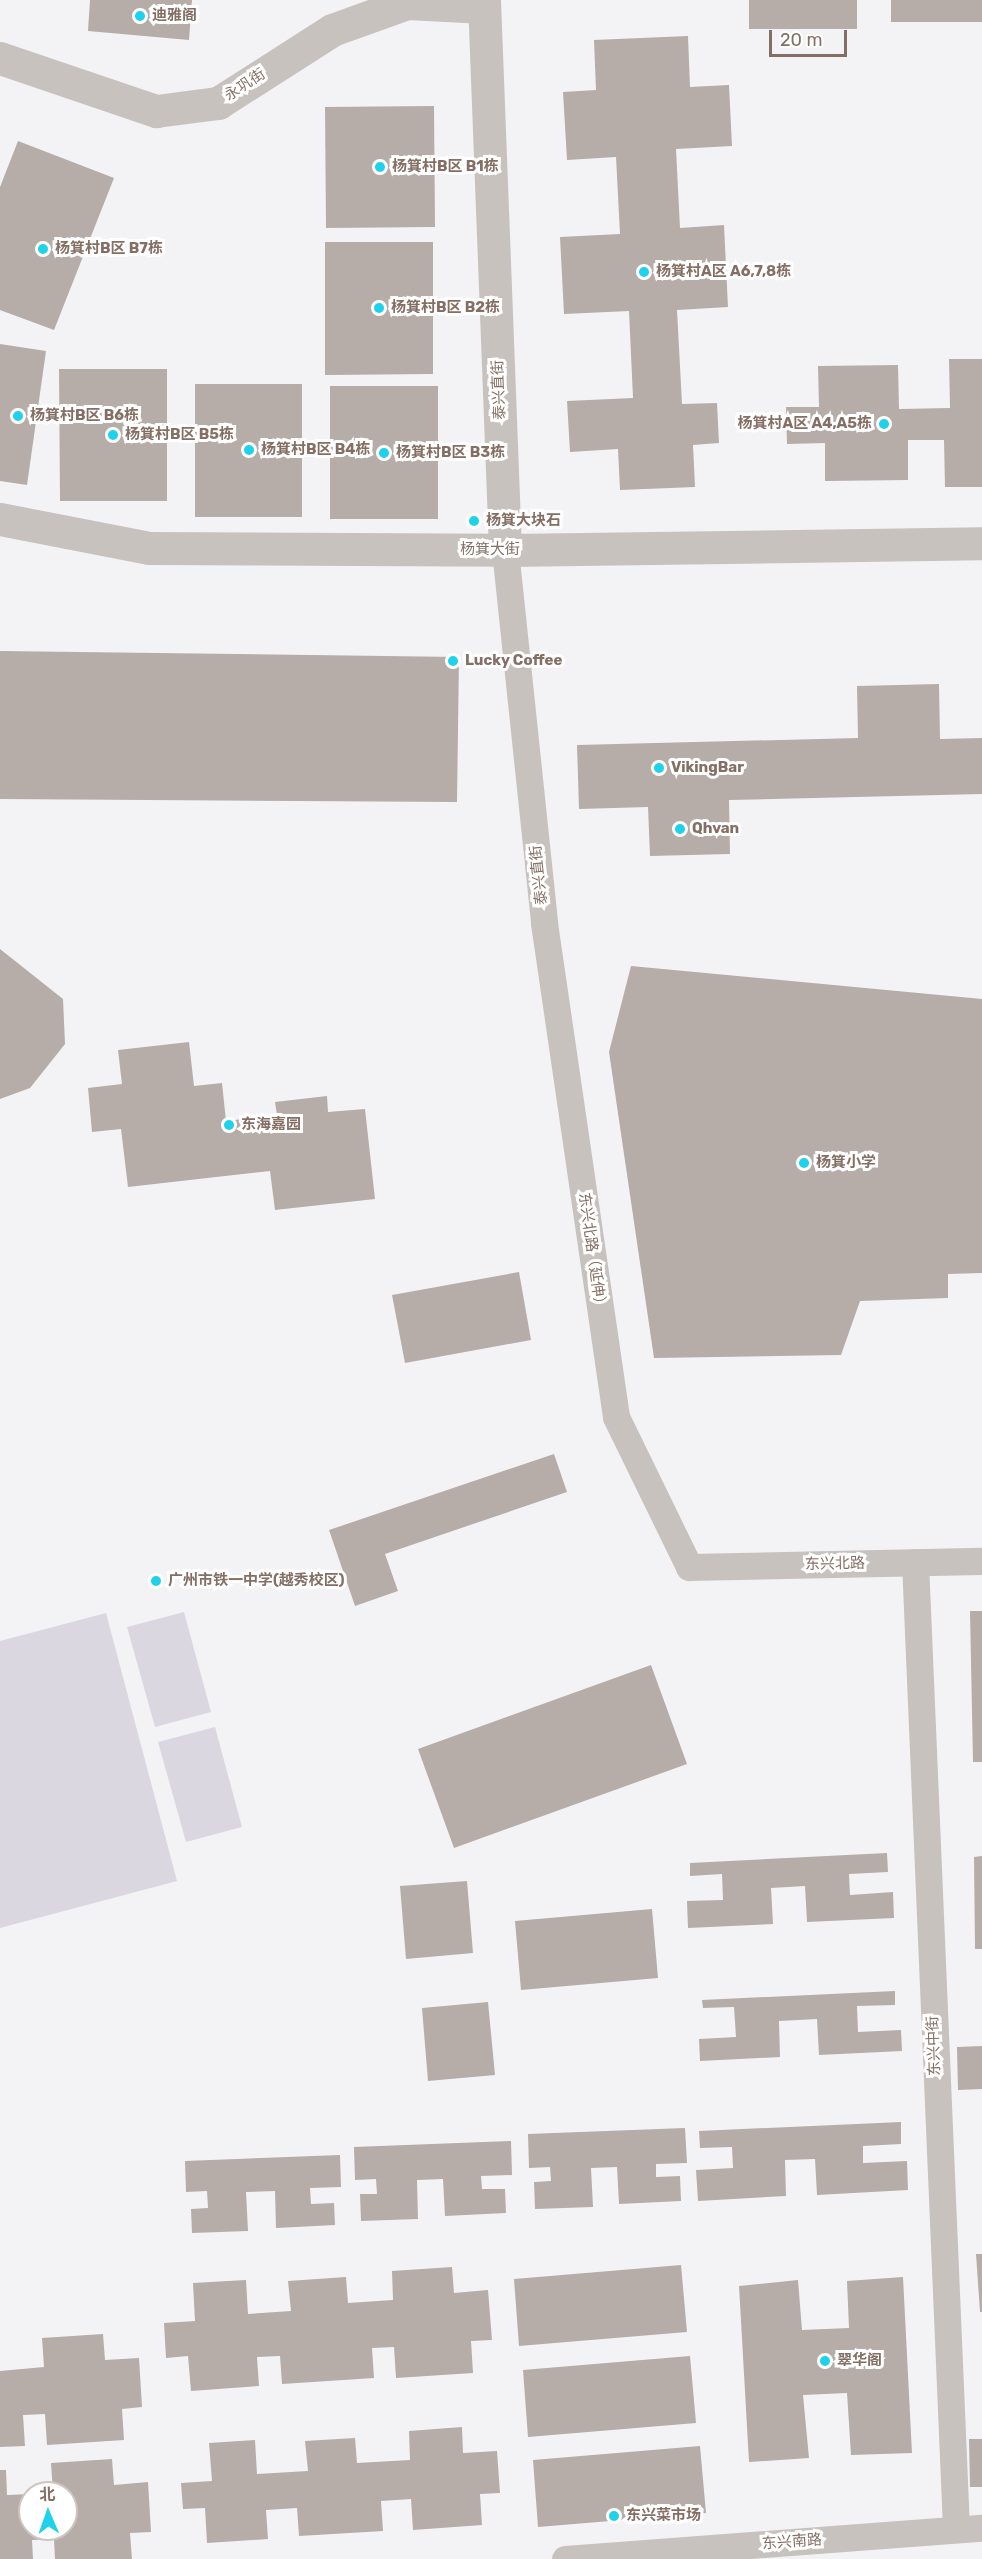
<!DOCTYPE html>
<html>
<head>
<meta charset="utf-8">
<style>
	body { margin:0 }
	#map { position:relative; width:982px; height:2559px; overflow:hidden; background:#f3f3f6; font-family:Rubik,"Noto Sans SC",sans-serif }
	div>[style] { position:absolute }
	.green>* { inset:0; background:#dbd7e1 }
	.building>* { inset:0; background:#b6aca8 }
	.minor>* { height:27px; margin:-13.5px; padding:0 13.5px; transform-origin:13.5px; border-radius:13.5px; background:#c8c2bf }
	.tertiary>* { height:33px; margin:-16.5px; padding:0 16.5px; transform-origin:16.5px; border-radius:16.5px; background:#c8c2bf }
	.dots>* { width:16px; height:16px; translate:-50% -50%; box-sizing:border-box; border:3px solid #fff; border-radius:50% }
	span { translate:-50% -50%; white-space:nowrap; text-align:center; line-height:1.15; -webkit-text-stroke:6px #fff; paint-order:stroke }
	.poi-label { font-size:15px; color:#856f64; font-weight:700 }
	.left { translate:0 -50%; text-align:left }
	.right { translate:-100% -50%; text-align:right }
	.street-label { font-size:15px; color:#856f64 }
	.north { position:absolute; left:18px; top:2481px; width:60px; height:60px; box-sizing:border-box; background:#fff; border:2px solid #cec5c1; border-radius:50%; rotate:358deg; font-size:16px; font-weight:700; line-height:24px; text-align:center; color:#856f64 }
	.north::after { content:''; display:block; margin:auto; width:21px; height:27px; background:#1ed2eb; clip-path:polygon(50% 0,100% 100%,50% 72%,0 100%) }
	.scale { position:absolute; left:769px; top:30px; width:78px; height:27px; box-sizing:border-box; border:3px solid #856f64; border-top:0; padding-left:8px; font-size:18px; line-height:21px; white-space:nowrap; color:#856f64; -webkit-text-stroke:4px #fff; paint-order:stroke }
</style>
</head>
<body>
<div id="map">
	<div class="green">
		<i style="clip-path:polygon(184px 1612px,211px 1712px,155px 1727px,127px 1627px)"></i>
		<i style="clip-path:polygon(106px 1613px,177px 1881px,0 1928px,0 1641px)"></i>
		<i style="clip-path:polygon(215px 1727px,242px 1827px,186px 1842px,158px 1742px)"></i>
	</div>
	<div class="building">
		<i style="clip-path:polygon(90px 0,192px 0,189px 40px,88px 31px)"></i>
		<i style="clip-path:polygon(749px 0,857px 0,857px 29px,749px 29px)"></i>
		<i style="clip-path:polygon(891px 0,982px 0,982px 22px,891px 22px)"></i>
		<i style="clip-path:polygon(688px 36px,690px 87px,729px 85px,732px 146px,676px 149px,680px 228px,724px 225px,728px 307px,677px 310px,682px 404px,717px 403px,719px 443px,693px 445px,695px 487px,620px 490px,618px 449px,570px 452px,567px 401px,633px 398px,629px 311px,564px 314px,560px 237px,620px 234px,616px 157px,567px 160px,563px 92px,596px 90px,594px 40px)"></i>
		<i style="clip-path:polygon(434px 106px,435px 227px,326px 228px,325px 107px)"></i>
		<i style="clip-path:polygon(18px 141px,114px 178px,54px 330px,0 310px,0 187px)"></i>
		<i style="clip-path:polygon(325px 242px,433px 242px,433px 374px,325px 375px)"></i>
		<i style="clip-path:polygon(0 344px,46px 351px,27px 485px,0 481px)"></i>
		<i style="clip-path:polygon(949px 359px,982px 359px,982px 487px,945px 487px,944px 440px,908px 440px,908px 480px,825px 481px,825px 443px,787px 444px,786px 407px,819px 407px,818px 366px,898px 365px,899px 409px,950px 408px)"></i>
		<i style="clip-path:polygon(59px 369px,167px 369px,167px 501px,60px 501px)"></i>
		<i style="clip-path:polygon(195px 384px,302px 384px,302px 517px,195px 517px)"></i>
		<i style="clip-path:polygon(330px 386px,438px 386px,438px 519px,330px 519px)"></i>
		<i style="clip-path:polygon(0 651px,459px 657px,457px 802px,0 799px)"></i>
		<i style="clip-path:polygon(939px 684px,940px 739px,982px 738px,982px 794px,729px 800px,730px 854px,650px 856px,648px 807px,579px 809px,577px 745px,858px 738px,857px 686px)"></i>
		<i style="clip-path:polygon(0 949px,63px 999px,65px 1044px,30px 1088px,0 1099px)"></i>
		<i style="clip-path:polygon(631px 966px,982px 999px,982px 1273px,948px 1274px,948px 1298px,860px 1301px,841px 1355px,654px 1358px,609px 1052px)"></i>
		<i style="clip-path:polygon(189px 1042px,194px 1086px,222px 1083px,226px 1121px,277px 1115px,275px 1102px,327px 1096px,328px 1112px,365px 1109px,375px 1199px,275px 1210px,270px 1171px,128px 1187px,121px 1129px,92px 1132px,88px 1088px,122px 1084px,118px 1050px)"></i>
		<i style="clip-path:polygon(519px 1272px,531px 1340px,405px 1363px,392px 1295px)"></i>
		<i style="clip-path:polygon(554px 1454px,567px 1492px,385px 1554px,398px 1591px,355px 1606px,329px 1530px)"></i>
		<i style="clip-path:polygon(970px 1611px,982px 1611px,982px 1762px,973px 1762px)"></i>
		<i style="clip-path:polygon(651px 1665px,687px 1764px,454px 1848px,418px 1749px)"></i>
		<i style="clip-path:polygon(887px 1853px,888px 1872px,849px 1874px,850px 1895px,893px 1892px,894px 1918px,807px 1922px,805px 1886px,771px 1888px,773px 1924px,688px 1928px,687px 1901px,723px 1900px,722px 1874px,690px 1876px,690px 1863px)"></i>
		<i style="clip-path:polygon(982px 1856px,982px 1949px,975px 1949px,974px 1857px)"></i>
		<i style="clip-path:polygon(467px 1881px,473px 1953px,406px 1959px,400px 1886px)"></i>
		<i style="clip-path:polygon(652px 1909px,658px 1978px,521px 1990px,515px 1921px)"></i>
		<i style="clip-path:polygon(895px 1991px,895px 2005px,857px 2006px,858px 2032px,901px 2030px,902px 2051px,819px 2055px,817px 2019px,779px 2021px,780px 2057px,700px 2061px,699px 2039px,736px 2037px,734px 2007px,703px 2008px,702px 2000px)"></i>
		<i style="clip-path:polygon(488px 2002px,495px 2075px,428px 2081px,422px 2008px)"></i>
		<i style="clip-path:polygon(982px 2046px,982px 2089px,958px 2090px,957px 2047px)"></i>
		<i style="clip-path:polygon(901px 2122px,901px 2144px,863px 2146px,863px 2163px,907px 2161px,908px 2190px,817px 2195px,815px 2159px,785px 2160px,786px 2196px,698px 2201px,696px 2170px,733px 2168px,732px 2147px,700px 2148px,699px 2131px)"></i>
		<i style="clip-path:polygon(685px 2128px,687px 2163px,656px 2164px,656px 2177px,680px 2176px,681px 2201px,619px 2204px,617px 2167px,591px 2168px,593px 2207px,535px 2209px,534px 2182px,551px 2181px,550px 2167px,529px 2168px,528px 2134px)"></i>
		<i style="clip-path:polygon(511px 2141px,512px 2175px,481px 2176px,482px 2189px,505px 2189px,506px 2213px,445px 2216px,443px 2179px,417px 2180px,418px 2219px,361px 2221px,360px 2194px,377px 2194px,376px 2179px,355px 2180px,354px 2147px)"></i>
		<i style="clip-path:polygon(340px 2155px,341px 2187px,310px 2188px,311px 2204px,334px 2203px,335px 2225px,276px 2228px,275px 2191px,246px 2192px,248px 2231px,192px 2233px,191px 2209px,208px 2208px,207px 2191px,186px 2192px,185px 2161px)"></i>
		<i style="clip-path:polygon(976px 2254px,982px 2254px,982px 2312px,980px 2312px)"></i>
		<i style="clip-path:polygon(681px 2265px,687px 2332px,519px 2346px,514px 2279px)"></i>
		<i style="clip-path:polygon(452px 2267px,454px 2293px,488px 2290px,492px 2340px,471px 2341px,473px 2373px,396px 2378px,394px 2347px,372px 2348px,374px 2378px,282px 2384px,280px 2356px,257px 2357px,259px 2386px,191px 2391px,188px 2356px,166px 2358px,164px 2323px,195px 2321px,193px 2283px,246px 2280px,248px 2314px,291px 2311px,288px 2281px,346px 2277px,348px 2303px,393px 2300px,392px 2271px)"></i>
		<i style="clip-path:polygon(903px 2277px,912px 2453px,851px 2455px,847px 2393px,803px 2395px,809px 2458px,749px 2462px,739px 2286px,798px 2280px,802px 2330px,849px 2328px,847px 2281px)"></i>
		<i style="clip-path:polygon(103px 2334px,105px 2360px,139px 2358px,142px 2407px,122px 2409px,124px 2440px,47px 2445px,45px 2414px,23px 2415px,25px 2446px,0 2447px,0 2371px,44px 2367px,42px 2338px)"></i>
		<i style="clip-path:polygon(690px 2356px,696px 2423px,528px 2437px,523px 2370px)"></i>
		<i style="clip-path:polygon(462px 2427px,463px 2453px,497px 2451px,500px 2493px,480px 2494px,482px 2525px,413px 2530px,411px 2499px,381px 2501px,383px 2531px,299px 2536px,297px 2508px,266px 2510px,268px 2539px,207px 2543px,205px 2508px,183px 2509px,181px 2483px,212px 2481px,209px 2443px,255px 2440px,257px 2474px,308px 2471px,305px 2441px,355px 2438px,357px 2463px,410px 2460px,409px 2431px)"></i>
		<i style="clip-path:polygon(969px 2439px,982px 2439px,982px 2487px,970px 2487px)"></i>
		<i style="clip-path:polygon(700px 2446px,706px 2513px,538px 2527px,533px 2460px)"></i>
		<i style="clip-path:polygon(112px 2459px,114px 2485px,148px 2482px,151px 2532px,130px 2533px,132px 2559px,55px 2559px,54px 2539px,32px 2540px,33px 2559px,0 2559px,0 2470px,6px 2470px,7px 2495px,30px 2494px,30px 2529px,66px 2529px,66px 2493px,53px 2493px,51px 2463px)"></i>
	</div>
	<div class="minor">
		<i style="left:505px;top:550px;width:375px;rotate:84deg"></i>
		<i style="left:544px;top:923px;width:499px;rotate:81.7deg"></i>
		<i style="left:616px;top:1417px;width:167px;rotate:64deg"></i>
		<i style="left:689px;top:1567px;width:293px;rotate:-1.2deg"></i>
		<i style="left:915px;top:1562px;width:968px;rotate:87.57deg"></i>
		<i style="left:565px;top:2559px;width:418px;rotate:-4.3deg"></i>
	</div>
	<div class="tertiary">
		<i style="left:484px;top:0;width:550px;rotate:87.81deg"></i>
		<i style="left:0;top:58px;width:165px;rotate:18.8deg"></i>
		<i style="left:156px;top:111px;width:63px;rotate:-7.4deg"></i>
		<i style="left:218px;top:103px;width:135px;rotate:-32.6deg"></i>
		<i style="left:332px;top:30px;width:80px;rotate:-19.8deg"></i>
		<i style="left:407px;top:3px;width:77px;rotate:3deg"></i>
		<i style="left:0;top:519px;width:152px;rotate:11deg"></i>
		<i style="left:149px;top:548px;width:356px;rotate:0.3deg"></i>
		<i style="left:505px;top:550px;width:477px;rotate:-0.8deg"></i>
	</div>
	<div class="dots">
		<i style="left:140px;top:16px;background:#1ed2eb"></i>
		<i style="left:380px;top:167px;background:#1ed2eb"></i>
		<i style="left:43px;top:249px;background:#1ed2eb"></i>
		<i style="left:644px;top:272px;background:#1ed2eb"></i>
		<i style="left:379px;top:308px;background:#1ed2eb"></i>
		<i style="left:18px;top:416px;background:#1ed2eb"></i>
		<i style="left:884px;top:424px;background:#1ed2eb"></i>
		<i style="left:113px;top:435px;background:#1ed2eb"></i>
		<i style="left:249px;top:450px;background:#1ed2eb"></i>
		<i style="left:384px;top:453px;background:#1ed2eb"></i>
		<i style="left:474px;top:521px;background:#1ed2eb"></i>
		<i style="left:453px;top:661px;background:#1ed2eb"></i>
		<i style="left:659px;top:768px;background:#1ed2eb"></i>
		<i style="left:680px;top:829px;background:#1ed2eb"></i>
		<i style="left:229px;top:1125px;background:#1ed2eb"></i>
		<i style="left:804px;top:1163px;background:#1ed2eb"></i>
		<i style="left:156px;top:1581px;background:#1ed2eb"></i>
		<i style="left:825px;top:2361px;background:#1ed2eb"></i>
		<i style="left:614px;top:2516px;background:#1ed2eb"></i>
	</div>
	<div class="poi-label">
		<span class="left" style="left:152px;top:16px">迪雅阁</span>
		<span class="left" style="left:392px;top:167px">杨箕村B区 B1栋</span>
		<span class="left" style="left:55px;top:249px">杨箕村B区 B7栋</span>
		<span class="left" style="left:656px;top:272px">杨箕村A区 A6,7,8栋</span>
		<span class="left" style="left:391px;top:308px">杨箕村B区 B2栋</span>
		<span class="left" style="left:30px;top:416px">杨箕村B区 B6栋</span>
		<span class="right" style="left:872px;top:424px">杨箕村A区 A4,A5栋</span>
		<span class="left" style="left:125px;top:435px">杨箕村B区 B5栋</span>
		<span class="left" style="left:261px;top:450px">杨箕村B区 B4栋</span>
		<span class="left" style="left:396px;top:453px">杨箕村B区 B3栋</span>
		<span class="left" style="left:486px;top:521px">杨箕大块石</span>
		<span class="left" style="left:465px;top:661px">Lucky Coffee</span>
		<span class="left" style="left:671px;top:768px">VikingBar</span>
		<span class="left" style="left:692px;top:829px">Qhvan</span>
		<span class="left" style="left:241px;top:1125px">东海嘉园</span>
		<span class="left" style="left:816px;top:1163px">杨箕小学</span>
		<span class="left" style="left:168px;top:1581px">广州市铁一中学(越秀校区)</span>
		<span class="left" style="left:837px;top:2361px">翠华阁</span>
		<span class="left" style="left:626px;top:2516px">东兴菜市场</span>
	</div>
	<div class="street-label">
		<span style="left:245px;top:85px;rotate:-33deg">永巩街</span>
		<span style="left:499px;top:390px;rotate:-92deg">泰兴直街</span>
		<span style="left:490px;top:550px">杨箕大街</span>
		<span style="left:539px;top:875px;rotate:-96deg">泰兴直街</span>
		<span style="left:592px;top:1252px;rotate:82deg">东兴北路（延伸）</span>
		<span style="left:835px;top:1564px;rotate:-1deg">东兴北路</span>
		<span style="left:934px;top:2046px;rotate:-92deg">东兴中街</span>
		<span style="left:792px;top:2542px;rotate:-4deg">东兴南路</span>
	</div>
	<div class="north">北</div>
	<div class="scale">20 m</div>
</div>
</body>
</html>
